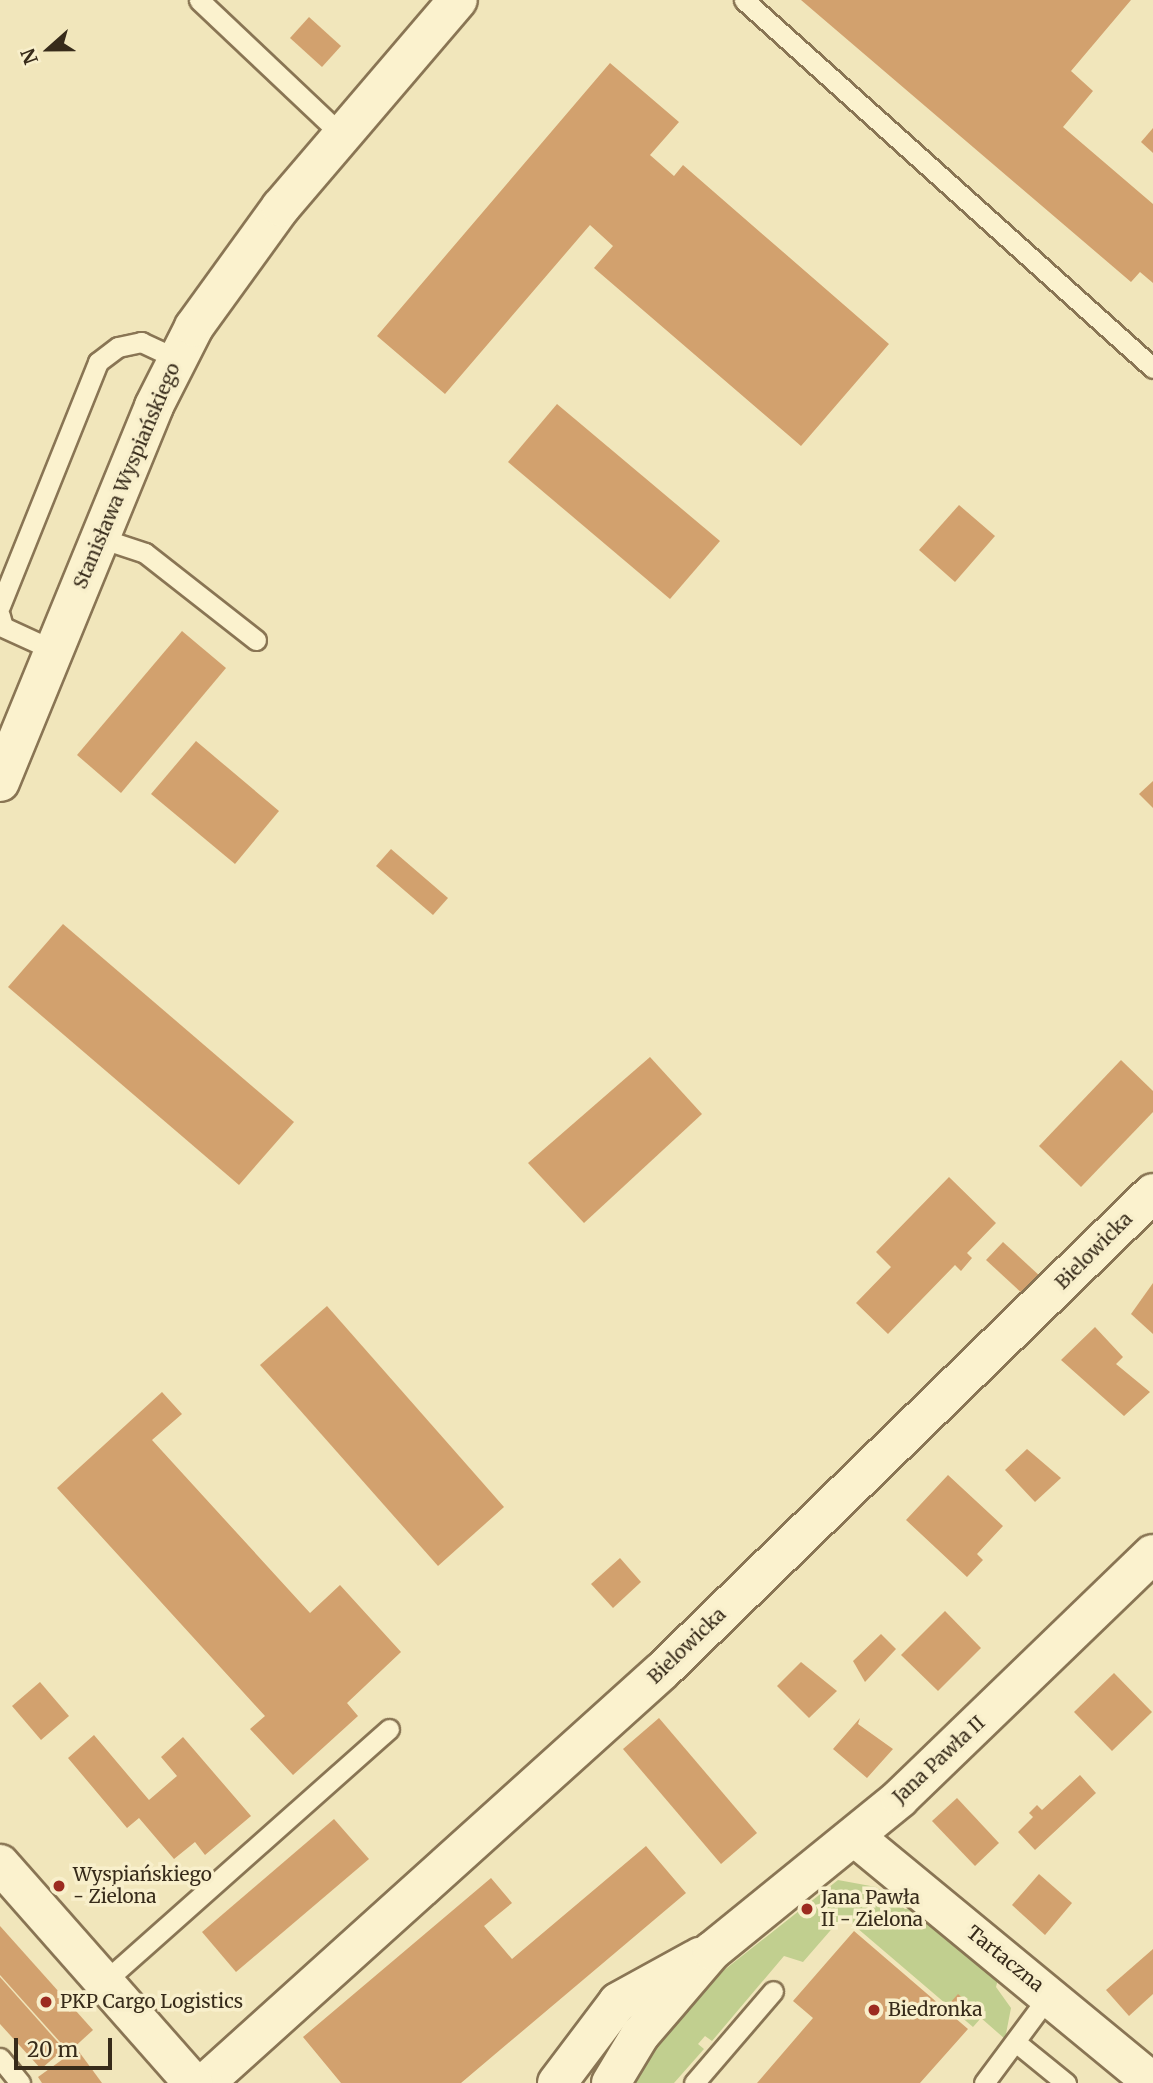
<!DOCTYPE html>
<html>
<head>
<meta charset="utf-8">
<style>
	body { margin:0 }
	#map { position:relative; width:1153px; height:2083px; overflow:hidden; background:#f1e6bb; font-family:Merriweather,serif }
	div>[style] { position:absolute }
	.green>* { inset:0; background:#c1cf8f }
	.building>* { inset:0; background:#d2a16e }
	.roads { filter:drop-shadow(2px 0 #897554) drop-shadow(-2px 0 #897554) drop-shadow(0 2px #897554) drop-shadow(0 -2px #897554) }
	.lane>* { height:19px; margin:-9.5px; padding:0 9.5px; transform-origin:9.5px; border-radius:9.5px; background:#fbf2ce }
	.street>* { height:38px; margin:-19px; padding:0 19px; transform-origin:19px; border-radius:19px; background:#fbf2ce }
	.secondary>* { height:38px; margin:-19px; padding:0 19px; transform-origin:19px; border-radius:19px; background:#fbf2ce }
	.dots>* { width:19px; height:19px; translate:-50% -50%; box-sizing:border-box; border:4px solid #f8efcb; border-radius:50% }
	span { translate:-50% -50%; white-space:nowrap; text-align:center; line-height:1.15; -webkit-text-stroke:7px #f8efcb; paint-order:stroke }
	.street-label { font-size:19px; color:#372b1a }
	.poi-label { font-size:19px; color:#372b1a }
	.left { translate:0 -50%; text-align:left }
	.north { position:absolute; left:14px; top:14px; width:70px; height:70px; -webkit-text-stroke:5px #f8efcb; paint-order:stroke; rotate:249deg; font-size:19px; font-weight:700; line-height:28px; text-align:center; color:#372b1a }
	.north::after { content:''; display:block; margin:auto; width:24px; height:32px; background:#372b1a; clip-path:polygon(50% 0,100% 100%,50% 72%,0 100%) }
	.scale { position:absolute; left:14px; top:2038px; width:98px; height:32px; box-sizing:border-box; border:4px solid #372b1a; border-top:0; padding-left:9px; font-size:21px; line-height:24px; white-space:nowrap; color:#372b1a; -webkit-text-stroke:5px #f8efcb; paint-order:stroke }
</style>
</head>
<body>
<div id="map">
	<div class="green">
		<i style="clip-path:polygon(838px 1880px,876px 1887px,905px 1909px,925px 1906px,999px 1975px,996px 1987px,1011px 2008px,1005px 2039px,981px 2018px,973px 2027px,843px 1916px,803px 1962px,784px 1956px,712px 2041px,705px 2036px,698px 2044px,704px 2049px,674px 2083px,619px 2083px,608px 2062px)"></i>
	</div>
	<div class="building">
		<i style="clip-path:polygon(801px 0,1131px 0,1071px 71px,1093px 91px,1063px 127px,1153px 204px,1153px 283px,1140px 272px,1131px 282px)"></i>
		<i style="clip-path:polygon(309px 17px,341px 46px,322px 67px,290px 38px)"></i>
		<i style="clip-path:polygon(610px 63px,679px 122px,650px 155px,674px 176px,683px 165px,889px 344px,801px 446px,594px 268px,613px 246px,590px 225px,445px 394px,377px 336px)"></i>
		<i style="clip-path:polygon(1153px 128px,1153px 153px,1141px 142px)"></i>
		<i style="clip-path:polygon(557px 404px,720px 541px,670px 599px,508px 462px)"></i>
		<i style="clip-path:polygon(959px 505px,995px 536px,955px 582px,919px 550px)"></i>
		<i style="clip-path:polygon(182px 631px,226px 668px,121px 793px,77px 755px)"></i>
		<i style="clip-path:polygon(196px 741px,279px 811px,235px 864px,151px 794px)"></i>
		<i style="clip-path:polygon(1153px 781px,1153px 808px,1139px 794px)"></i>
		<i style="clip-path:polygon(391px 849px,448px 898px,433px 915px,376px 866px)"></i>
		<i style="clip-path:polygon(63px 924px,294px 1122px,239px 1185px,8px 987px)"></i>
		<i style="clip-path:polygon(650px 1057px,702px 1114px,584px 1223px,528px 1163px)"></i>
		<i style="clip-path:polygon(1121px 1060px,1153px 1091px,1153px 1112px,1081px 1187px,1039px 1146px)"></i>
		<i style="clip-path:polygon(949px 1177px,996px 1223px,967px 1253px,972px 1258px,961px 1271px,955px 1265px,888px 1334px,856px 1303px,891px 1267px,876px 1252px)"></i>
		<i style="clip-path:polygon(1003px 1242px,1041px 1277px,1025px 1296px,986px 1260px)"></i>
		<i style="clip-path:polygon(1153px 1283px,1153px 1334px,1131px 1314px)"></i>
		<i style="clip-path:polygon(327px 1306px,504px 1507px,438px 1566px,260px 1365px)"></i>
		<i style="clip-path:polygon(1095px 1327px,1123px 1357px,1116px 1364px,1150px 1392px,1124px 1416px,1061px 1360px)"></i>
		<i style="clip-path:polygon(162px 1392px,182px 1414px,152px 1440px,310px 1613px,340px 1585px,401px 1652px,347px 1703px,358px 1716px,293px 1775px,250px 1729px,265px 1716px,57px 1488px)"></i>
		<i style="clip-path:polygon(1027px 1449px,1061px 1478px,1035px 1502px,1005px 1470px)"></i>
		<i style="clip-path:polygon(948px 1475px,1003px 1526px,977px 1554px,983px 1560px,967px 1577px,906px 1520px)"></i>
		<i style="clip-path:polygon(620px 1558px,641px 1582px,613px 1608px,591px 1584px)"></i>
		<i style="clip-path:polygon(945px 1611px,981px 1648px,938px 1691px,901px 1655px)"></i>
		<i style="clip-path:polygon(881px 1634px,896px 1649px,865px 1682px,853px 1661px)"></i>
		<i style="clip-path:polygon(801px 1662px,837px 1691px,809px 1718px,777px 1686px)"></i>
		<i style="clip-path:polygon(1114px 1673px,1152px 1712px,1112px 1751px,1074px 1712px)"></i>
		<i style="clip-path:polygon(40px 1682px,69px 1716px,41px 1740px,12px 1706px)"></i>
		<i style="clip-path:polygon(659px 1718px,757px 1833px,721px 1864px,623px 1749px)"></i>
		<i style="clip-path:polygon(860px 1718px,858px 1724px,893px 1749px,867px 1778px,833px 1749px)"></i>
		<i style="clip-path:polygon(94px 1735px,149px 1800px,177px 1776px,161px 1757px,183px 1737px,251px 1816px,205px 1855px,195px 1842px,174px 1859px,139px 1818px,127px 1828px,68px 1758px)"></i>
		<i style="clip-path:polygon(1080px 1775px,1096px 1793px,1035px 1850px,1018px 1832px,1033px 1817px,1029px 1813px,1037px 1805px,1042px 1810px)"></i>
		<i style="clip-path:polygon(957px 1798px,999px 1843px,975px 1866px,932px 1821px)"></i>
		<i style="clip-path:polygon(334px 1819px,369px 1859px,236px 1972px,202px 1932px)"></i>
		<i style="clip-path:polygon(646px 1846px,686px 1893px,461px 2083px,341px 2083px,303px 2037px,491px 1878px,512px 1903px,484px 1926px,512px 1959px)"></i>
		<i style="clip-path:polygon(1039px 1874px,1072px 1903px,1045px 1935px,1012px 1905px)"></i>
		<i style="clip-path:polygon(0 1926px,93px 2030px,69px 2052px,0 1975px)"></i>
		<i style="clip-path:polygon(854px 1931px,968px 2029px,920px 2083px,757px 2083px,813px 2018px,793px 2001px)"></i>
		<i style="clip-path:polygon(1153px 1949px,1153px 1994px,1129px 2016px,1106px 1990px)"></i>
		<i style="clip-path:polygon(0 1977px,64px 2049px,41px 2069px,0 2024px)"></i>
		<i style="clip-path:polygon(958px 1994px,976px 2010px,968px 2020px,949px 2004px)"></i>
		<i style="clip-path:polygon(77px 2049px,102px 2083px,42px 2083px,38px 2077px)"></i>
	</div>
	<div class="roads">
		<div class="lane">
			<i style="left:199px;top:0;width:198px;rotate:43.4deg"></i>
			<i style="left:744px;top:0;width:550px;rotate:41.98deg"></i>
			<i style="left:100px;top:538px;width:47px;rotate:18.4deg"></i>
			<i style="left:145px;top:553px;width:141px;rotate:38.1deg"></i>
			<i style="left:0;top:606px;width:263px;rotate:-68.1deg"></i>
			<i style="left:98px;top:362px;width:25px;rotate:-37deg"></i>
			<i style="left:118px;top:347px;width:24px;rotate:-12deg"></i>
			<i style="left:141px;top:342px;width:40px;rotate:25deg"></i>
			<i style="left:0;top:616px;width:11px;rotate:75deg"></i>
			<i style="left:3px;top:627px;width:55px;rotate:24.7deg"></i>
			<i style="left:104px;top:1982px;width:381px;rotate:-41.6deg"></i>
			<i style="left:1018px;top:2044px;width:62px;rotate:39.1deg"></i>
			<i style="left:0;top:2058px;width:32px;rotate:51deg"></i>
			<i style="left:694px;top:2083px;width:121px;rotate:-49.3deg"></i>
			<i style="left:984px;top:2083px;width:111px;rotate:-53.4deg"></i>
		</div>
		<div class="street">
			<i style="left:855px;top:1837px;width:386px;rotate:39.5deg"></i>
			<i style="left:205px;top:2083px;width:615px;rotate:-42.04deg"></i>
			<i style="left:662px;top:1671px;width:685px;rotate:-44.23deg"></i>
			<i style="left:557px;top:2083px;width:101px;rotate:-53deg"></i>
			<i style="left:618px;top:2002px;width:94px;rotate:-28.8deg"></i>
			<i style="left:611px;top:2083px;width:56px;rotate:-58.9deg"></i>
			<i style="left:640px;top:2035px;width:111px;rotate:-49.4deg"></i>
			<i style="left:712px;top:1951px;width:242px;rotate:-39.1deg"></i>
			<i style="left:900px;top:1798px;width:351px;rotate:-44deg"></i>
		</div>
		<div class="secondary">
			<i style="left:0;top:782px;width:406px;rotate:-67.7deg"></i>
			<i style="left:154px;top:406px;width:89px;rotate:-63.1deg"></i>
			<i style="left:194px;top:327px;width:148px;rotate:-54.1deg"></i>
			<i style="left:281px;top:207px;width:272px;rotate:-49.5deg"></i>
			<i style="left:0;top:1864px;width:292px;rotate:48.6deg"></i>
		</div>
	</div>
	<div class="dots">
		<i style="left:59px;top:1886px;background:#9c2b20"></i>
		<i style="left:807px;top:1909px;background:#9c2b20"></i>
		<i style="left:46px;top:2002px;background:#9c2b20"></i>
		<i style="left:874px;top:2010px;background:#9c2b20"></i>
	</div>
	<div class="street-label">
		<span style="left:127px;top:476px;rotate:-67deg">Stanisława Wyspiańskiego</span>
		<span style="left:1094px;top:1251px;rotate:-45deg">Bielowicka</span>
		<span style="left:687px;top:1646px;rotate:-44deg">Bielowicka</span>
		<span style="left:939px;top:1760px;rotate:-43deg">Jana Pawła II</span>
		<span style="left:1005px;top:1959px;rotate:39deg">Tartaczna</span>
	</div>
	<div class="poi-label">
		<span class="left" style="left:73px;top:1886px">Wyspiańskiego<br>- Zielona</span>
		<span class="left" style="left:821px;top:1909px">Jana Pawła<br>II - Zielona</span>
		<span class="left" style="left:60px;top:2002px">PKP Cargo Logistics</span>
		<span class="left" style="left:888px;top:2010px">Biedronka</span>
	</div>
	<div class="north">N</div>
	<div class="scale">20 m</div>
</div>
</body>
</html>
